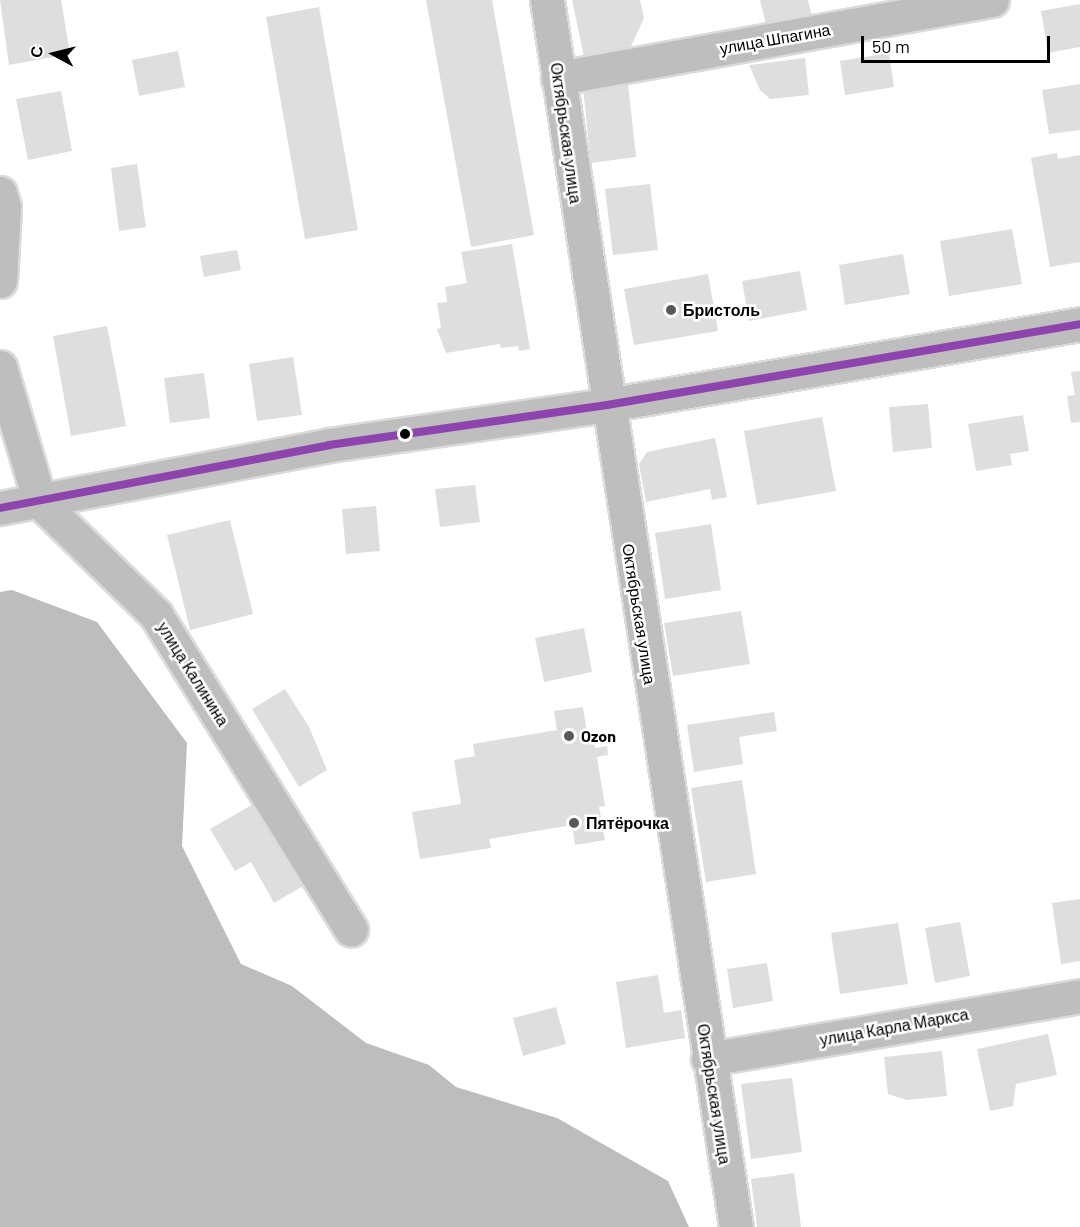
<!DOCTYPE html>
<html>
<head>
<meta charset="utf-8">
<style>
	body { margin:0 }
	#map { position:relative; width:1080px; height:1227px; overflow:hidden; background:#fff; font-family:Barlow,sans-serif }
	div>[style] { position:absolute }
	.water>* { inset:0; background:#bdbdbd }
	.building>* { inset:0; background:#dedede }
	.roads { filter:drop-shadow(2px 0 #dbdbdb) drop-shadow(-2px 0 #dbdbdb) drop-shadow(0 2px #dbdbdb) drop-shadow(0 -2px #dbdbdb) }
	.minor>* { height:33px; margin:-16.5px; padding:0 16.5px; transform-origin:16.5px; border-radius:16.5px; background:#bebebe }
	.major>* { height:33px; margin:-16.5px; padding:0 16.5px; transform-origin:16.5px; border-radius:16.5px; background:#bebebe }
	.bus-1>* { height:8px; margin:-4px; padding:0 4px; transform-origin:4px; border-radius:4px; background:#8e44ad }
	.dots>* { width:16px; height:16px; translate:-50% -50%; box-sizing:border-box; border:3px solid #fff; border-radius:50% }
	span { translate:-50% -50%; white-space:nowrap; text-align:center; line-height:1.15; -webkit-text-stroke:5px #fff; paint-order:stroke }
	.street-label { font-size:16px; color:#000 }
	.poi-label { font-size:16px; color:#000; font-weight:700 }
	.left { translate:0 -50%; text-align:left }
	.north { position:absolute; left:24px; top:24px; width:60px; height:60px; -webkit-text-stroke:4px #fff; paint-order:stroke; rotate:277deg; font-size:16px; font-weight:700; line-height:24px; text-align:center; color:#000 }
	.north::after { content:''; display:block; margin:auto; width:21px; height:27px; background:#000; clip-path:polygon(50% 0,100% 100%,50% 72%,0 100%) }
	.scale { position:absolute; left:861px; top:36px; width:189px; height:27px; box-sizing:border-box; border:3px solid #000; border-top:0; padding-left:8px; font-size:18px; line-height:21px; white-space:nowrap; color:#000; -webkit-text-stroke:4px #fff; paint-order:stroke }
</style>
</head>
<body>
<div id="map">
	<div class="water">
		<i style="clip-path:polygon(12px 590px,97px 622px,187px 743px,182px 846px,241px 964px,292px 986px,366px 1043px,429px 1065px,456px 1087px,557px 1118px,668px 1181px,689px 1227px,0 1227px,0 592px)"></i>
	</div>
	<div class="building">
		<i style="clip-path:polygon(0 0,61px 0,70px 54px,9px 65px)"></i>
		<i style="clip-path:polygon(426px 0,492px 0,534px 235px,471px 247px)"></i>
		<i style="clip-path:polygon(572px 0,640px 0,644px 18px,626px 57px,586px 66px)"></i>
		<i style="clip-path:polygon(760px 0,808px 0,812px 16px,767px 28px)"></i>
		<i style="clip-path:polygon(1080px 4px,1080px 47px,1048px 53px,1041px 11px)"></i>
		<i style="clip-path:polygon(319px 7px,358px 230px,305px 239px,266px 17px)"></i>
		<i style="clip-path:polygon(178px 51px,185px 87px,139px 96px,132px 60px)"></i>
		<i style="clip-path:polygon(889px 53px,894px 87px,845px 95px,840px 61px)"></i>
		<i style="clip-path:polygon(805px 58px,809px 95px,770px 99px,760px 90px,749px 65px)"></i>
		<i style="clip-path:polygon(628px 83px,636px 157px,591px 163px,583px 88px)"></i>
		<i style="clip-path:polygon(1080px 84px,1080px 130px,1049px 134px,1042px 90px)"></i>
		<i style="clip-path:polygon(61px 91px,72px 151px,28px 160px,16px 99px)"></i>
		<i style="clip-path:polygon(1057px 153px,1058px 159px,1080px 155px,1080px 262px,1050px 267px,1031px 158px)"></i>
		<i style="clip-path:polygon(137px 164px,146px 227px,119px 231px,111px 168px)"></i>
		<i style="clip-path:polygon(650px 184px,658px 250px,613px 255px,605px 189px)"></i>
		<i style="clip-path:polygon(1012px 229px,1022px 284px,949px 296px,940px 241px)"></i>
		<i style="clip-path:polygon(512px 244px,530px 349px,519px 351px,518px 346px,501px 348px,500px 344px,446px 353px,437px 329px,441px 328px,437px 303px,447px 302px,445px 287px,467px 283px,461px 252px)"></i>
		<i style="clip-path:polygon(237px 250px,241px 270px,204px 277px,200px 256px)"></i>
		<i style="clip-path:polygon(903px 254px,910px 294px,845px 305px,839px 265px)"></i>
		<i style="clip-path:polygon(800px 271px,807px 310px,749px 321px,742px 281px)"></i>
		<i style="clip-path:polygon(708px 274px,718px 331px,634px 345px,624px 289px)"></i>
		<i style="clip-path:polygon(107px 326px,126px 426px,71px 436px,53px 336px)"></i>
		<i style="clip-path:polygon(293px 357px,302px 415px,257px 421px,249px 364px)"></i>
		<i style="clip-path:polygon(1080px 371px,1080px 422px,1071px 423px,1067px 396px,1075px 395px,1071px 372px)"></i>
		<i style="clip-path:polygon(204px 373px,210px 418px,170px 423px,164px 378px)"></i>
		<i style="clip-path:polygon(928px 404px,932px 448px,893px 452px,889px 407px)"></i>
		<i style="clip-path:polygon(1023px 415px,1029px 451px,1010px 454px,1012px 465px,976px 471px,968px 424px)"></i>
		<i style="clip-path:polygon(822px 417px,836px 491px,757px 505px,744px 431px)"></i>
		<i style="clip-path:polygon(715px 438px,727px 497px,712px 500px,710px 489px,646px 502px,639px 464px,647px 452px)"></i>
		<i style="clip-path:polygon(475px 485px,480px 522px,440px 527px,435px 489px)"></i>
		<i style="clip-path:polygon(376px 506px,380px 551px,346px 554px,342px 509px)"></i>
		<i style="clip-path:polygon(230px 520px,253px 614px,190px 630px,167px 535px)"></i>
		<i style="clip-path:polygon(711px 524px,721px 590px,665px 599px,655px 533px)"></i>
		<i style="clip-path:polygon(741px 611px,750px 664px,673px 676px,664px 623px)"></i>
		<i style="clip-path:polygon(584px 628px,592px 672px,544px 682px,535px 638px)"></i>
		<i style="clip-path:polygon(285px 689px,309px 727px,327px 770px,299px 787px,252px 709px)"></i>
		<i style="clip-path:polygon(583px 707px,588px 740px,594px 739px,595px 748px,607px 746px,608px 755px,597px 757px,605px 806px,599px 807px,605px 840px,575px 845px,572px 825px,489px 839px,491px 848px,420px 859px,412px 812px,461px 804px,454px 760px,475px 756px,473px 744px,557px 730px,554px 711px)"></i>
		<i style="clip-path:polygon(774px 712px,777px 731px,739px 737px,743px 764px,694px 772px,687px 725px)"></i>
		<i style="clip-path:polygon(742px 780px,756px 874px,706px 882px,691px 788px)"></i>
		<i style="clip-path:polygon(255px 803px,303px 886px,274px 903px,251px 862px,235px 871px,210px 829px)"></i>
		<i style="clip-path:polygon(1080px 899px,1080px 961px,1061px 964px,1052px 903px)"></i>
		<i style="clip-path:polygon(960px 922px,970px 976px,935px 983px,925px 928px)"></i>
		<i style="clip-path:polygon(898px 923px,908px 984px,840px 994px,831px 933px)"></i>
		<i style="clip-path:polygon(767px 963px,773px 1001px,733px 1008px,727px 969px)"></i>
		<i style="clip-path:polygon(658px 975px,664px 1013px,681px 1010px,685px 1038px,626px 1048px,616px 982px)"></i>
		<i style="clip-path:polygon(556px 1007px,566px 1044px,523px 1056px,513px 1018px)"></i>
		<i style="clip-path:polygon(1048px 1034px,1057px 1075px,1016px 1084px,1013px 1106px,990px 1111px,977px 1049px)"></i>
		<i style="clip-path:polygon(942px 1051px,947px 1096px,907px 1100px,888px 1094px,884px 1057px)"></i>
		<i style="clip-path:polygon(792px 1078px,802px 1152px,751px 1159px,741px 1084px)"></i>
		<i style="clip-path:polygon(794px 1173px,801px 1227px,757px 1227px,751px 1179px)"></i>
	</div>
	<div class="roads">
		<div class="minor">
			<i style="left:547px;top:0;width:1241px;rotate:81.24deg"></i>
			<i style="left:558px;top:78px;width:441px;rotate:-10.2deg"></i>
			<i style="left:0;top:193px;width:15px;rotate:74deg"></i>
			<i style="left:4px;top:207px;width:74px;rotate:93.1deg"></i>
			<i style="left:0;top:367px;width:141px;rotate:73.5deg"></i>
			<i style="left:40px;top:502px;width:162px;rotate:44.2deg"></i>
			<i style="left:156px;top:615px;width:370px;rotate:58.2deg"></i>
			<i style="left:607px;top:405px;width:480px;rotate:-9.7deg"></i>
			<i style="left:708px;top:1059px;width:377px;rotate:-9.6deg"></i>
		</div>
		<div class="major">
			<i style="left:0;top:508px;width:335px;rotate:-10.8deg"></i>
			<i style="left:329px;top:445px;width:281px;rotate:-8.2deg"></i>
		</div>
	</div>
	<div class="bus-1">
		<i style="left:0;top:508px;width:335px;rotate:-10.8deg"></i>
		<i style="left:329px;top:445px;width:281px;rotate:-8.2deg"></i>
		<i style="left:607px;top:405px;width:480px;rotate:-9.7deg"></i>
	</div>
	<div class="dots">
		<i style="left:671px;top:310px;background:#595959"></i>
		<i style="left:405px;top:434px;background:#000"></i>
		<i style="left:569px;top:736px;background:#595959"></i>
		<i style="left:574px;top:823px;background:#595959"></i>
	</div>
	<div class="street-label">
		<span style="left:775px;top:39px;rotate:-10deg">улица Шпагина</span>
		<span style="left:566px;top:133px;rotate:82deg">Октябрьская улица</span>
		<span style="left:639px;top:614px;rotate:81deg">Октябрьская улица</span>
		<span style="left:193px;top:674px;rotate:58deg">улица Калинина</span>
		<span style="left:894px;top:1027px;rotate:-10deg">улица Карла Маркса</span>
		<span style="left:714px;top:1094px;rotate:81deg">Октябрьская улица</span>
	</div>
	<div class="poi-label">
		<span class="left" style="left:683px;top:310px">Бристоль</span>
		<span class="left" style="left:581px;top:736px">Ozon</span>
		<span class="left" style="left:586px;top:823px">Пятёрочка</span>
	</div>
	<div class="north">С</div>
	<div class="scale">50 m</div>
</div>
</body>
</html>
